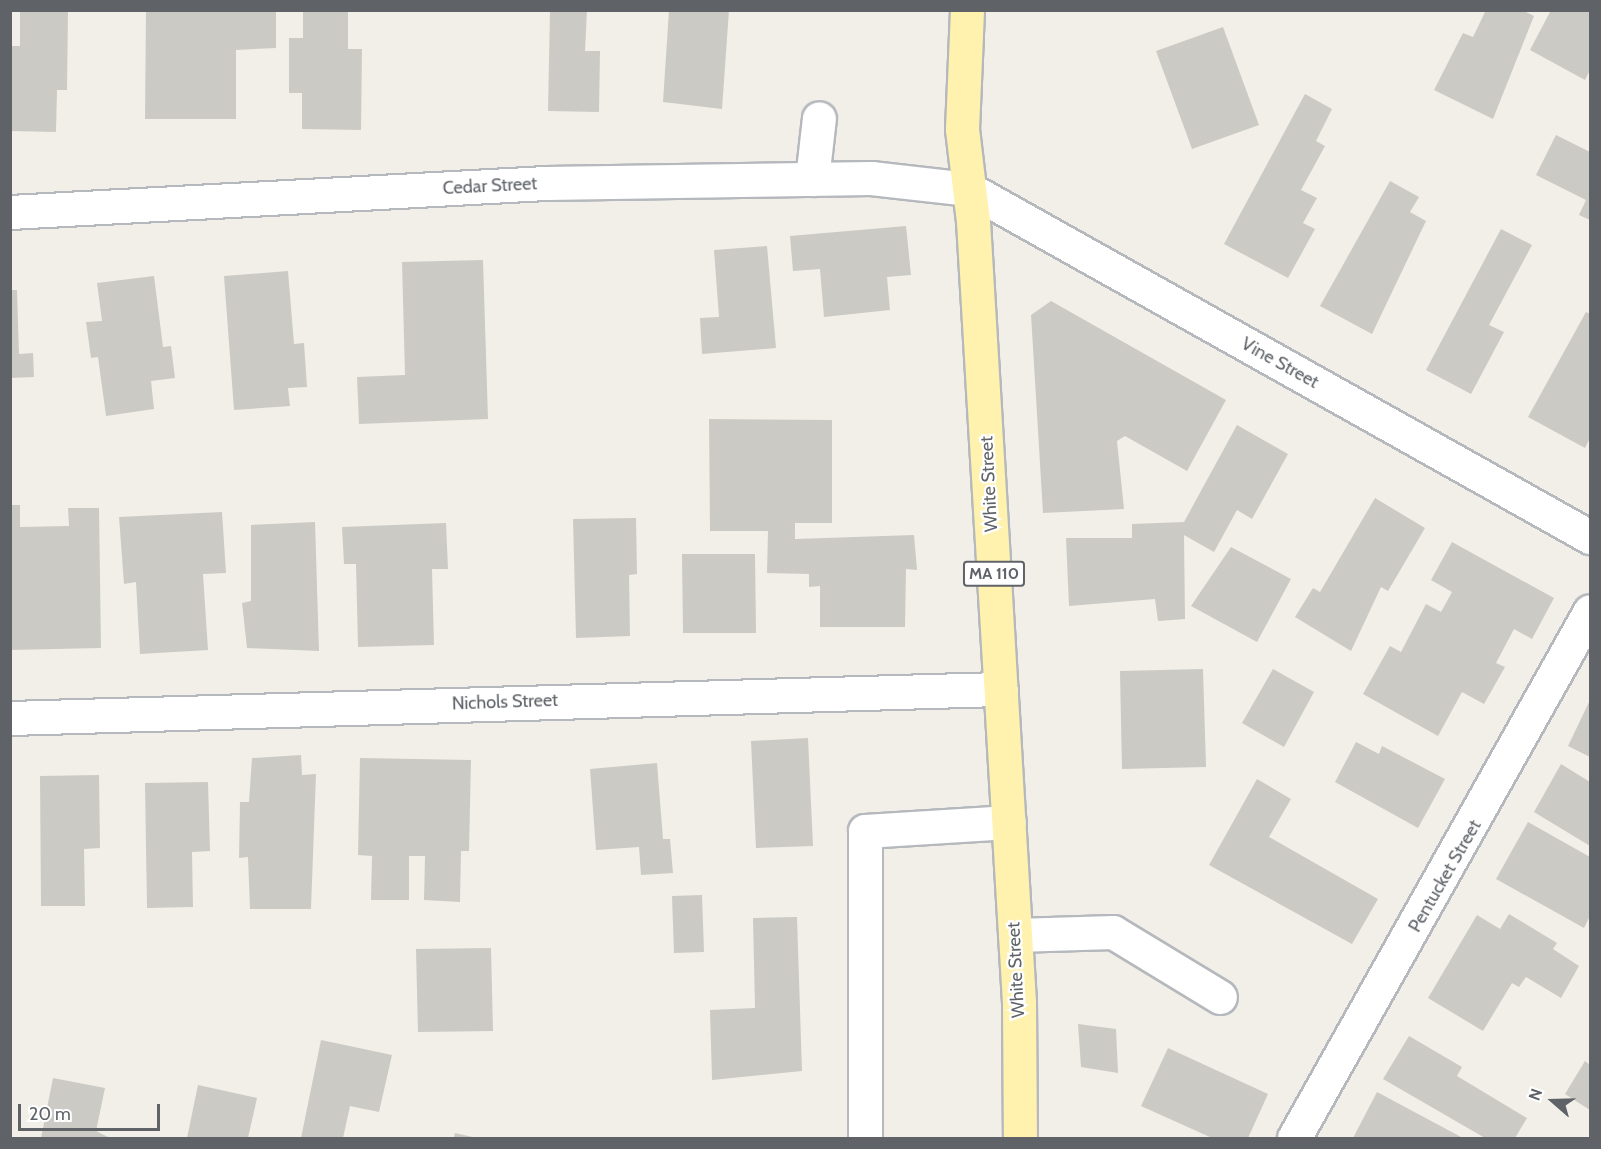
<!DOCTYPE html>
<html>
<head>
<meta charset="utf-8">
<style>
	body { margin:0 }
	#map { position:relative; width:1601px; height:1149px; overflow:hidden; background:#f1efe8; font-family:Cabin,sans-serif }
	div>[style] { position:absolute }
	.building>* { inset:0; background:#cccac5 }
	.roads { filter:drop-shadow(2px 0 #b5b8bc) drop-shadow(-2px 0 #b5b8bc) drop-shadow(0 2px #b5b8bc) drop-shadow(0 -2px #b5b8bc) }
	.minor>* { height:33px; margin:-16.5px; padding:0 16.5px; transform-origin:16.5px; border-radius:16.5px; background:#fff }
	.major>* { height:33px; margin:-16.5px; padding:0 16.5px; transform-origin:16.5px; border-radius:16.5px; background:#fff2af }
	span { translate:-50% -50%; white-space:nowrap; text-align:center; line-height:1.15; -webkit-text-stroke:4.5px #fff; paint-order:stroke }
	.shield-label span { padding:2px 4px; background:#fff; border:2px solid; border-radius:4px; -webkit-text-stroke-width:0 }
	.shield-label { font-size:16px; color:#5f6368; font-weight:700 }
	.street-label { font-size:18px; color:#5f6368 }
	.frame { position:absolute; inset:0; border:12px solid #5f6368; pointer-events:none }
	.north { position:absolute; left:1523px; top:1071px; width:60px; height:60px; -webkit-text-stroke:4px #fff; paint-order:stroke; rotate:290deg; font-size:16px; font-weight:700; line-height:24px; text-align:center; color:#5f6368 }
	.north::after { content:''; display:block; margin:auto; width:21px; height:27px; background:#5f6368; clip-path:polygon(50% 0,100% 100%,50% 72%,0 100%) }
	.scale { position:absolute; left:18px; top:1104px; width:142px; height:27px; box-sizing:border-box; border:3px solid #5f6368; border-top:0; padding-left:8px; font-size:18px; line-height:21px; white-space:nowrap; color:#5f6368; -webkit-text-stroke:4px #fff; paint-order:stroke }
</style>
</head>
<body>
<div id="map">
	<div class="building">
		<i style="clip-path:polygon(20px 10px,68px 10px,67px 90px,57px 90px,56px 132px,10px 131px,10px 46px,20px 46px)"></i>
		<i style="clip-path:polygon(146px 10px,276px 10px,276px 48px,236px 50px,236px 119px,145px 119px)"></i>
		<i style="clip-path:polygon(303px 10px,348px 10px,348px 49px,362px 49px,361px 130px,302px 129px,302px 93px,289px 93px,289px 38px,303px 38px)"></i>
		<i style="clip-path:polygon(550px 10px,587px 10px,585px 51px,600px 51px,599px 112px,548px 111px)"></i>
		<i style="clip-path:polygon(669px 10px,729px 10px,722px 109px,663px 102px)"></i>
		<i style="clip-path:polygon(1486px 10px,1522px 10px,1534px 16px,1493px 119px,1434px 90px,1463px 33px,1473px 37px)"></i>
		<i style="clip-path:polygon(1551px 10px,1590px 10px,1590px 70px,1585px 80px,1530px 50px)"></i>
		<i style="clip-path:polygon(1223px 27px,1259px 125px,1192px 149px,1156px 51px)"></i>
		<i style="clip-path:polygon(1305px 94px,1332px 109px,1316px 141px,1325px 146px,1301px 190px,1317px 198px,1303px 223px,1315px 229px,1288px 278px,1224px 244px)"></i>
		<i style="clip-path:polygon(1556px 135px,1590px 152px,1590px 220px,1579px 215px,1586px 200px,1536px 175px)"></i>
		<i style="clip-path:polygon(1390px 181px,1419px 197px,1410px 212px,1426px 221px,1372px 334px,1320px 306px)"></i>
		<i style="clip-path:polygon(906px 226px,911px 275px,887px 277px,890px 310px,824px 317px,820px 269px,793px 271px,790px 236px)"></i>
		<i style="clip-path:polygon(1501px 229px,1532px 245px,1489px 325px,1504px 332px,1471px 394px,1426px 370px)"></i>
		<i style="clip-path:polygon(767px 246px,776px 348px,702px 354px,700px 318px,719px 317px,714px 250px)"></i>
		<i style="clip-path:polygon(483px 260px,488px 419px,359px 424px,357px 377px,405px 375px,402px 262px)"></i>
		<i style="clip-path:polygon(288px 271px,294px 344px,304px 343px,307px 387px,288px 388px,290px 406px,234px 410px,224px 276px)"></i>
		<i style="clip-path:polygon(154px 276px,163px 347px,171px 346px,175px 378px,151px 381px,154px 409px,106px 416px,98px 357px,91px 358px,86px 322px,102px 321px,97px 283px)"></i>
		<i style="clip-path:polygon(10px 290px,17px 290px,19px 354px,33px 353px,34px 377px,10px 378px)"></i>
		<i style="clip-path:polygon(1051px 301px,1226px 400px,1187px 471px,1125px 436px,1117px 441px,1124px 509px,1043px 513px,1031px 315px)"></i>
		<i style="clip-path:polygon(1586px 312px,1590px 314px,1590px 438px,1585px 448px,1528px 417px)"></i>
		<i style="clip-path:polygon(709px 419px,832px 420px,832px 523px,795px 523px,795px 539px,914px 535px,917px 570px,906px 569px,905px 627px,820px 627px,820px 586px,809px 587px,809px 574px,767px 573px,768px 531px,710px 531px)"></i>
		<i style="clip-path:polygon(1237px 425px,1288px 454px,1252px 519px,1237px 510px,1214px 552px,1184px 535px,1185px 619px,1158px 621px,1155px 599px,1069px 606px,1066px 538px,1132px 538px,1132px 524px,1184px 522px)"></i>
		<i style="clip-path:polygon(1375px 498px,1425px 528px,1388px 591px,1381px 587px,1351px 651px,1295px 617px,1313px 588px,1320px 592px)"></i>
		<i style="clip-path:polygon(10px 505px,20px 505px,20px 527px,69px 526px,68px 508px,99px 508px,101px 648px,10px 650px)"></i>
		<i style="clip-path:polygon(222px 512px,226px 573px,203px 574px,208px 650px,140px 654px,136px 582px,124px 584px,119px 517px)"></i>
		<i style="clip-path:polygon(636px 518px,637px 574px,629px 575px,630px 636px,576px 638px,573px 519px)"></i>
		<i style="clip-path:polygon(315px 522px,319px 651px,247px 648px,242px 603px,251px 601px,251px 525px)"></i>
		<i style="clip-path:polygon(446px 523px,448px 569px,432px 569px,434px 645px,358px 647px,356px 564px,344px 564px,342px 527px)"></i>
		<i style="clip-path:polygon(1452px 542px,1554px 598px,1532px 639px,1514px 629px,1496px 663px,1505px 667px,1484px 704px,1462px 692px,1438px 736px,1363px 694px,1390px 646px,1401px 652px,1426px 604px,1441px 612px,1452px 592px,1431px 580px)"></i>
		<i style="clip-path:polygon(1231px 547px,1291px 579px,1257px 642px,1191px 606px)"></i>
		<i style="clip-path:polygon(682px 554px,755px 554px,756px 633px,683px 633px)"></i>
		<i style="clip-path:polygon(1203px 669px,1206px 767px,1122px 769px,1120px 671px)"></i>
		<i style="clip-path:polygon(1273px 669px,1314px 692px,1284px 747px,1242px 723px)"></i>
		<i style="clip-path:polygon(1590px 700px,1590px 757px,1568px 746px)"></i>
		<i style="clip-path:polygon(808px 738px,813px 846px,756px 848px,751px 741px)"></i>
		<i style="clip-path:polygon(1356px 742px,1379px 754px,1382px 746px,1445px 779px,1418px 828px,1335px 782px)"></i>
		<i style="clip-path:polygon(301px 755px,302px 775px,316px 774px,311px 909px,250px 909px,248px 857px,239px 858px,240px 802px,249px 802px,252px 758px)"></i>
		<i style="clip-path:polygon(360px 758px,471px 760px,469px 851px,461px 851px,460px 902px,424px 900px,425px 856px,409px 856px,409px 900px,371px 900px,372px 856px,358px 855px)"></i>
		<i style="clip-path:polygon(657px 763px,663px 839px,670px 839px,673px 873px,641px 875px,639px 847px,596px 850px,590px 769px)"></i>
		<i style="clip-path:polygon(1561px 764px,1590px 782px,1590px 846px,1534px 812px)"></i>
		<i style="clip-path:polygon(99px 775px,100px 848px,84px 849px,85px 906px,41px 906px,40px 776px)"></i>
		<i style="clip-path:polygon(1257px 779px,1291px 799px,1269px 837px,1378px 899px,1352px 944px,1209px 865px)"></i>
		<i style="clip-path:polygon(208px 782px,210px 851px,192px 852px,193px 907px,147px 908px,145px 783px)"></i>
		<i style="clip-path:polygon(1528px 822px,1590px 857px,1590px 916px,1584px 928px,1496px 879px)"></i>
		<i style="clip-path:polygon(702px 895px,704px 952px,674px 953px,672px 896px)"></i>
		<i style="clip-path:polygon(1509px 914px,1557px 943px,1553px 949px,1579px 966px,1561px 998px,1526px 977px,1519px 987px,1512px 983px,1483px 1031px,1428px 998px,1477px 915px,1500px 929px)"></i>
		<i style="clip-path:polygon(797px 917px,802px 1071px,712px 1080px,710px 1010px,755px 1008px,753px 918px)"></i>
		<i style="clip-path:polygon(491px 948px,493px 1031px,418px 1032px,416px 949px)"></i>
		<i style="clip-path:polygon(1078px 1024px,1116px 1029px,1118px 1073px,1081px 1067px)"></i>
		<i style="clip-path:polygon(1409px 1036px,1462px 1067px,1457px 1076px,1527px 1118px,1515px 1138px,1485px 1138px,1383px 1079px)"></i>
		<i style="clip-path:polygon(321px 1040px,392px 1055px,379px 1112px,350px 1106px,343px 1138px,301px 1138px)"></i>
		<i style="clip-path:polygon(1168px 1048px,1268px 1094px,1248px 1138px,1212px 1138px,1141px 1106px)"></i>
		<i style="clip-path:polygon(1585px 1061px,1590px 1065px,1590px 1110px,1565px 1094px)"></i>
		<i style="clip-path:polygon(53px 1078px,105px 1088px,96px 1131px,110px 1138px,41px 1138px)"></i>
		<i style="clip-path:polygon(198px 1085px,257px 1098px,248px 1138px,187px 1138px)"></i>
		<i style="clip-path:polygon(1377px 1092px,1463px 1138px,1353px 1138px)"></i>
		<i style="clip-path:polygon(455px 1133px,477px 1138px,454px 1138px)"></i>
	</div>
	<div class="roads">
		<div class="minor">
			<i style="left:812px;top:179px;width:61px;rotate:-83.5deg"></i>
			<i style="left:10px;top:212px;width:537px;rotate:-3.1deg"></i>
			<i style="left:546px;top:183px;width:325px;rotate:-0.9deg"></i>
			<i style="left:871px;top:178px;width:99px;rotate:6.4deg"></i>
			<i style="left:969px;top:189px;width:712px;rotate:29.27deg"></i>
			<i style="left:10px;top:718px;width:991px;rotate:-1.68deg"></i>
			<i style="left:1015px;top:935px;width:98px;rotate:-1.8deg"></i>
			<i style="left:1113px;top:932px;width:125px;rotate:31.3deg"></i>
			<i style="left:865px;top:1138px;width:307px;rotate:-90deg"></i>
			<i style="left:865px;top:831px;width:144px;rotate:-3.6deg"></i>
			<i style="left:1294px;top:1138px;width:604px;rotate:-60.68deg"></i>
		</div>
		<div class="major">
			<i style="left:967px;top:10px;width:119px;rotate:92.4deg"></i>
			<i style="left:962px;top:129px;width:93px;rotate:83.2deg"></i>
			<i style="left:973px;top:221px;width:782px;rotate:86.63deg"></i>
			<i style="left:1019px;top:1002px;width:136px;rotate:89.6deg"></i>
		</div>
	</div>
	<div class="shield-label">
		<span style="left:994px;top:574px">MA 110</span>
	</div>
	<div class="street-label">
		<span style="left:490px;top:186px;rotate:-3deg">Cedar Street</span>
		<span style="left:1280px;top:363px;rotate:29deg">Vine Street</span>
		<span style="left:989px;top:484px;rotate:-93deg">White Street</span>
		<span style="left:505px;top:702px;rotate:-2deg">Nichols Street</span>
		<span style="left:1445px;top:876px;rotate:-60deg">Pentucket Street</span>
		<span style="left:1016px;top:970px;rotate:-93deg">White Street</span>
	</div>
	<div class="frame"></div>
	<div class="north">N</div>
	<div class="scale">20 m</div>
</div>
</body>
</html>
